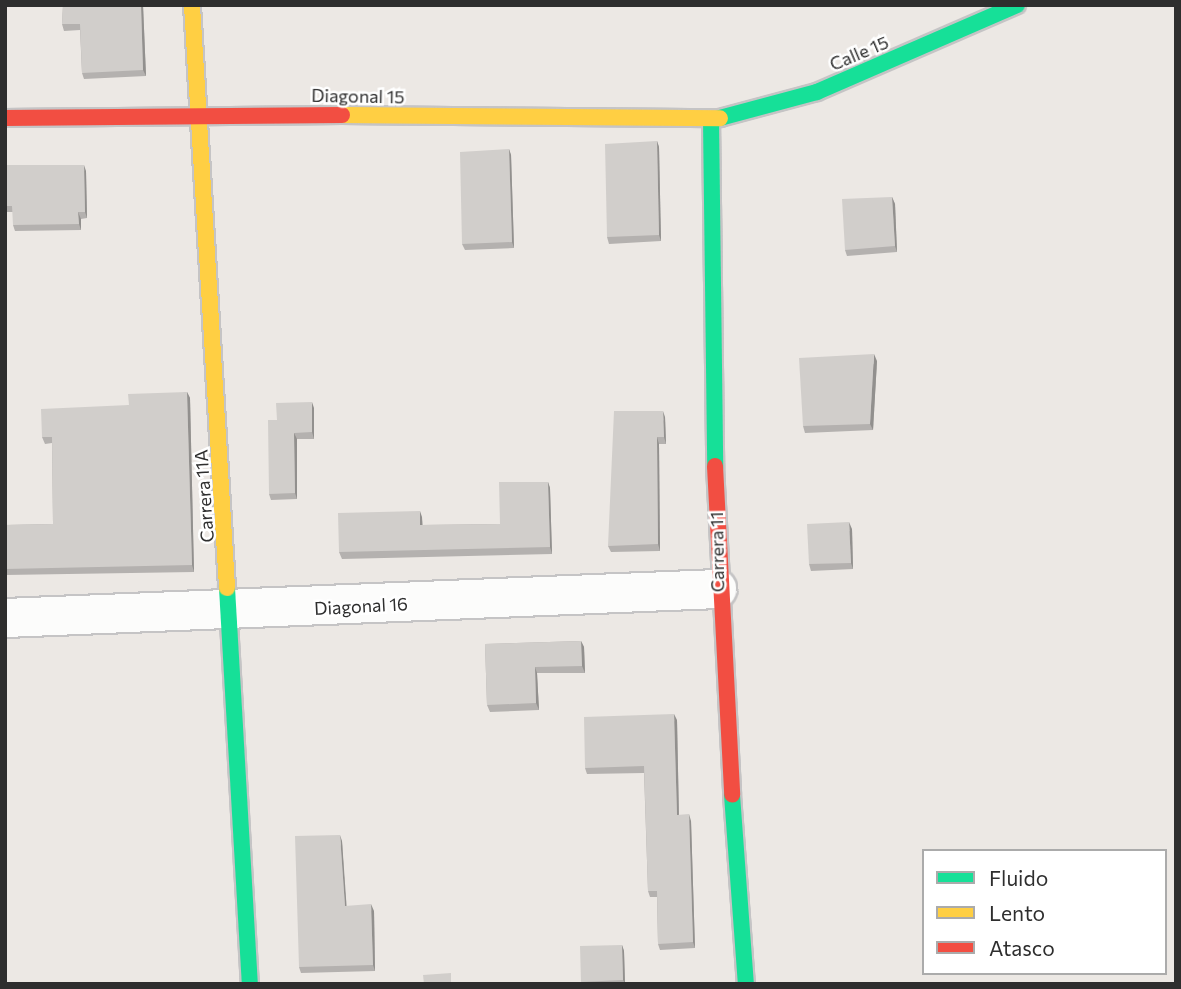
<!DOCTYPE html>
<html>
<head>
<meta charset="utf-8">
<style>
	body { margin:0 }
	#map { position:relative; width:1181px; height:989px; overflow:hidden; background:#ece8e4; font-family:Commissioner,sans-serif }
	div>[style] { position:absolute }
	.roads { filter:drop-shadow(2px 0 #c5c4c5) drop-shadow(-2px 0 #c5c4c5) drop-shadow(0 2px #c5c4c5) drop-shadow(0 -2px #c5c4c5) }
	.street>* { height:38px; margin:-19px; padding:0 19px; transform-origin:19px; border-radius:19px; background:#fcfcfb }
	.fast>* { height:16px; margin:-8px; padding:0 8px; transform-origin:8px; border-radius:8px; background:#16e098 }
	.slow>* { height:16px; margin:-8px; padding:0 8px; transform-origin:8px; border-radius:8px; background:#ffcf43 }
	.jam>* { height:16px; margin:-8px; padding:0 8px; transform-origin:8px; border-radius:8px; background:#f24e42 }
	.wall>* { inset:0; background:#b4b1af }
	.shaded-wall>* { inset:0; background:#92908e }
	.building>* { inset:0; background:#d1cecb }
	span { translate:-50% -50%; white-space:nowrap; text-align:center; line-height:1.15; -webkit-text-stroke:5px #fff; paint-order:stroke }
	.street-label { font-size:18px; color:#2e2e2e }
	.frame { position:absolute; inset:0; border:7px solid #2e2e2e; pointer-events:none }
	.legend { position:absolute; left:922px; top:849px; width:245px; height:126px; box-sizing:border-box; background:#fff; border:2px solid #ababab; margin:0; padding:9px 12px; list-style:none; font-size:21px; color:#2e2e2e }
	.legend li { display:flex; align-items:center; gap:14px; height:35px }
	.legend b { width:35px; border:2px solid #ababab }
</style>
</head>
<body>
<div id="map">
	<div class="roads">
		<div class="street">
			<i style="left:5px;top:618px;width:713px;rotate:-2.33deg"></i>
		</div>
		<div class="fast">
			<i style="left:720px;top:118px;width:100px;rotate:-15deg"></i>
			<i style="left:817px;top:92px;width:218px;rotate:-23.5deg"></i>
			<i style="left:711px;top:120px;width:346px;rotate:89.3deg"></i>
			<i style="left:227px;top:588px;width:397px;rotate:86.7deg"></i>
			<i style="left:732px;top:795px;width:190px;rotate:85.8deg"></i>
		</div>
		<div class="slow">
			<i style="left:192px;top:5px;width:584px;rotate:86.56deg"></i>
			<i style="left:342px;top:115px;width:378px;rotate:0.5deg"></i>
		</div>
		<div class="jam">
			<i style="left:5px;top:118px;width:337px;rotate:-0.5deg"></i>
			<i style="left:715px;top:466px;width:329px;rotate:87deg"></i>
		</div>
	</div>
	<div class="wall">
		<i style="clip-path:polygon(63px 5px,143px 5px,146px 76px,84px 79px,82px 73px,80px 30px,64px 31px,62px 24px)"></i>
		<i style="clip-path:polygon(657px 141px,659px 147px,661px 241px,609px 244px,607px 237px)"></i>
		<i style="clip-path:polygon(509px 149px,511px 155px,514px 248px,465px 250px,462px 244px)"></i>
		<i style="clip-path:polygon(5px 165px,86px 171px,87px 218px,81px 219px,81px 230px,15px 231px,13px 225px,13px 212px,5px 212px)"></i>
		<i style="clip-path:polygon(892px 197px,895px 204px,897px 252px,847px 256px,845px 250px)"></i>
		<i style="clip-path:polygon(877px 361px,873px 430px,805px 433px,803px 426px)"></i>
		<i style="clip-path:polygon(187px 392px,190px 398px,194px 572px,5px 575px,5px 525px,53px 524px,52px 443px,45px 444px,42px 437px,129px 405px)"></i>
		<i style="clip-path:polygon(314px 408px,314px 439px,297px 439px,297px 499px,271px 500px,269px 494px,277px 420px)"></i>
		<i style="clip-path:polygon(665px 417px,666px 444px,659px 444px,660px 551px,611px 552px,608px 546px)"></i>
		<i style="clip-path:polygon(548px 482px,550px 488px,552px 554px,342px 559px,339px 552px,422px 517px,422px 525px,500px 524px)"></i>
		<i style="clip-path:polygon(852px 529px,853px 569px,811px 571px,809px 564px)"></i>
		<i style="clip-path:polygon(581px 641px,584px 647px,585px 673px,537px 673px,539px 710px,490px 712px,487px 705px,485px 644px)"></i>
		<i style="clip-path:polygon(677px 720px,679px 815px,691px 821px,695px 948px,660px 950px,658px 944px,657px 897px,650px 897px,648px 891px,644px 773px,587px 774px,585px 768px)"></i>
		<i style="clip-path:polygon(342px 841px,346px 906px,374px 911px,375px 971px,301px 973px,299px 967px)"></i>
		<i style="clip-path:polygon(622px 945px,624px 951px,625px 984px,582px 984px,581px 982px)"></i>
	</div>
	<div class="shaded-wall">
		<i style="clip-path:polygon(141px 5px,143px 5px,146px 76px,143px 70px)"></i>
		<i style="clip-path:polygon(657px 141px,659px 147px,661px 241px,659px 235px)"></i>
		<i style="clip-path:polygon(509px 149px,511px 155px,514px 248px,512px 242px)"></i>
		<i style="clip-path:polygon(84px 165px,86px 171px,87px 218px,85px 212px)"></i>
		<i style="clip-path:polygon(892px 197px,895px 204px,897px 252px,895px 246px)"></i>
		<i style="clip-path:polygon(78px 212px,81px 219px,81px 230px,79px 224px)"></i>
		<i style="clip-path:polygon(874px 354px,877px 361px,873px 430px,870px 424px)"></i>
		<i style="clip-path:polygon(187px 392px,190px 398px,194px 572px,192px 565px)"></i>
		<i style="clip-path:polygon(312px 402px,314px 408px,314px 439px,312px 432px)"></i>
		<i style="clip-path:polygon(663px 411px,665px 417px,666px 444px,664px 437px)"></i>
		<i style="clip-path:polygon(294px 433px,297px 439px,297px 499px,295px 493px)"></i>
		<i style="clip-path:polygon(657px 437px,659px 444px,660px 551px,658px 544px)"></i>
		<i style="clip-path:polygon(548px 482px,550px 488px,552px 554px,550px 547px)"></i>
		<i style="clip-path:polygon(420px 511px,422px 517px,423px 531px,420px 525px)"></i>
		<i style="clip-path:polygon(849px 522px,852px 529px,853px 569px,851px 563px)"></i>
		<i style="clip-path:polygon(581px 641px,584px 647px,585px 673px,582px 666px)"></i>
		<i style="clip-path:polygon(535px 667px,537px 673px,539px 710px,536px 703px)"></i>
		<i style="clip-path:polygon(674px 714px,677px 720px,679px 821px,677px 815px)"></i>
		<i style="clip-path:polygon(689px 814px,691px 821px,695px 948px,693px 942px)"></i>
		<i style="clip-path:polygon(340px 835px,342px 841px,347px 912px,345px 906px)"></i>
		<i style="clip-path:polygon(371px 904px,374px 911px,375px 971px,373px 965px)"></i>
		<i style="clip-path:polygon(622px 945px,624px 951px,625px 984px,623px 980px)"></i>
	</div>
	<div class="building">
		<i style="clip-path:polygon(63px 5px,141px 5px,143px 70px,82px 73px,80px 24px,62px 24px)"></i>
		<i style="clip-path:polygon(657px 141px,659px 235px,607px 237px,605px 144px)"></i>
		<i style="clip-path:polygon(509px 149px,512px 242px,462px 244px,460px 152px)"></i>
		<i style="clip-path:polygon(5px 165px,84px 165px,85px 212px,78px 212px,79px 224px,13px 225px,12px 206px,5px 206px)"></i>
		<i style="clip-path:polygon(892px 197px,895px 246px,845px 250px,842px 199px)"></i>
		<i style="clip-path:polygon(874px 354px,870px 424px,803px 426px,799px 358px)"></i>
		<i style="clip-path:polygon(187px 392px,192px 565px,5px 569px,5px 525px,53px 524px,52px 437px,42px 437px,41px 409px,129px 405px,128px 394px)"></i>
		<i style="clip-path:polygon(312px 402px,312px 432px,294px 433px,295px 493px,269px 494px,268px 420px,277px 420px,276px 403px)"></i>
		<i style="clip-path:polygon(614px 411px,663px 411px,664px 437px,657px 437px,658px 544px,608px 546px)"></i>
		<i style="clip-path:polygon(499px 482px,548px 482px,550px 547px,339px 552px,338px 513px,420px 511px,420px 525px,500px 524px)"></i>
		<i style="clip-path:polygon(849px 522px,851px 563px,809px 564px,807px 524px)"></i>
		<i style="clip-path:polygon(581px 641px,582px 666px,535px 667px,536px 703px,487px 705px,485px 644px)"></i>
		<i style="clip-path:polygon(674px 714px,677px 815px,689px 814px,693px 942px,658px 944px,657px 891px,648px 891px,644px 766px,585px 768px,584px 717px)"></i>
		<i style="clip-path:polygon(340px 835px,345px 906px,371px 904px,373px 965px,299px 967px,295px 836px)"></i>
		<i style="clip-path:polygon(622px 945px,623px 980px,581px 982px,580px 946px)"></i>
		<i style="clip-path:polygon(451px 973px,451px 984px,424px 984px,423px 975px)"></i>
	</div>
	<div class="street-label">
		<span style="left:859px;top:53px;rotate:-23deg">Calle 15</span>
		<span style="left:358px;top:96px;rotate:1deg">Diagonal 15</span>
		<span style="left:204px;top:496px;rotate:-94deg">Carrera 11A</span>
		<span style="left:717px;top:552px;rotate:-91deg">Carrera 11</span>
		<span style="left:361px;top:606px;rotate:-3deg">Diagonal 16</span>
	</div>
	<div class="frame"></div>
	<ul class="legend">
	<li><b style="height:9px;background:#16e098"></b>Fluido</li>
	<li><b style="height:9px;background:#ffcf43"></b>Lento</li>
	<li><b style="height:9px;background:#f24e42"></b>Atasco</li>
	</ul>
</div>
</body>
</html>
